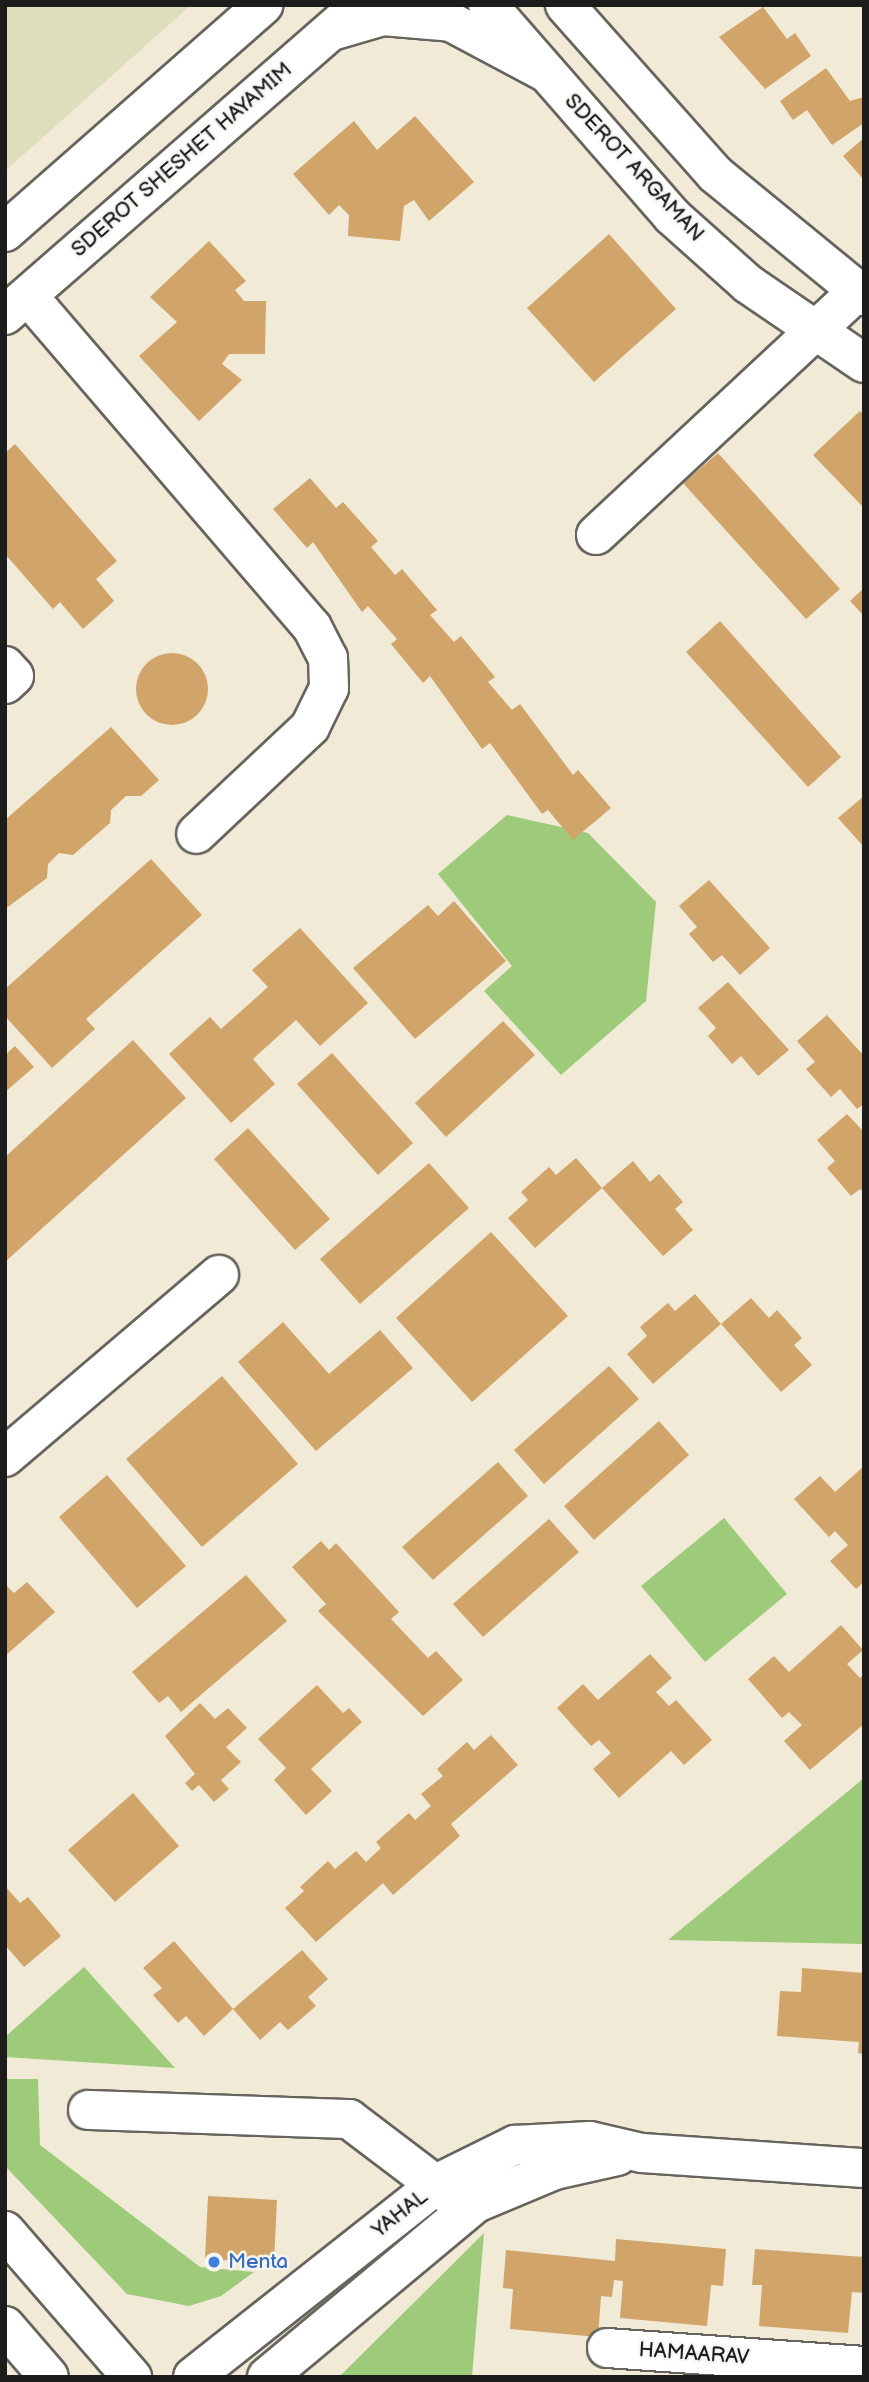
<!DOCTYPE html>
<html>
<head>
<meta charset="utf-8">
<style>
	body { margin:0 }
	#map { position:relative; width:869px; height:2382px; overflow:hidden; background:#f0ead7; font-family:"Balsamiq Sans",sans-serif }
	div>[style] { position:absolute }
	.built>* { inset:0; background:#dcdebc }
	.green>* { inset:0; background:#9dcb79 }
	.building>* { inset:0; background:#d1a46a }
	.round { border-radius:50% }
	.roads { filter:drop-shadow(2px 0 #66645d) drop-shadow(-2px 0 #66645d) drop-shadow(0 2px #66645d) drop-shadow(0 -2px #66645d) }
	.minor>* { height:38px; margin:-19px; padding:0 19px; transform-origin:19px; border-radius:19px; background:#fff }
	.major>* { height:38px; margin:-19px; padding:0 19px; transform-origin:19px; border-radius:19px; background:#fff }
	.dots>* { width:19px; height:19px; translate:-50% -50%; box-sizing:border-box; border:4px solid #f6f6f2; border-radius:50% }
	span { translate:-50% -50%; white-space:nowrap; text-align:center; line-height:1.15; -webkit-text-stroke:5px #f6f6f2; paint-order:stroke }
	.street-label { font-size:21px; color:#1c1c1c }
	.shop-label { font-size:21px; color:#366cbe }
	.left { translate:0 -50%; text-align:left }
	.frame { position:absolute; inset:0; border:7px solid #1c1c1c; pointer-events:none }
</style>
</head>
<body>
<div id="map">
	<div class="built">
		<i style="clip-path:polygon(5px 5px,191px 5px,5px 171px)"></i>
	</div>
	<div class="green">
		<i style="clip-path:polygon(507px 815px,588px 833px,656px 902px,646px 1001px,561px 1075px,484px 991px,512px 966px,438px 874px)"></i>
		<i style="clip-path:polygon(724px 1518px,787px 1594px,705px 1662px,641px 1586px)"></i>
		<i style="clip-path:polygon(864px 1778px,864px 1944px,668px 1940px)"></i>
		<i style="clip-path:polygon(84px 1967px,175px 2068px,5px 2057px,5px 2037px)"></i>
		<i style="clip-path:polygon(5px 2079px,38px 2079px,40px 2145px,200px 2267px,254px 2272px,221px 2296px,189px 2306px,127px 2294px,5px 2166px)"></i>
		<i style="clip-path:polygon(484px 2233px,472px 2377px,339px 2377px)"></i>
	</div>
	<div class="building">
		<i style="clip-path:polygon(763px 7px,787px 39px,795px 33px,811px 56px,765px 89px,719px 37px)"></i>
		<i style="clip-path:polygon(826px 68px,850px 101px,864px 97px,864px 123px,832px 145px,807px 110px,793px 120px,780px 101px)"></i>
		<i style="clip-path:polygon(415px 116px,474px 182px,429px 221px,414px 200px,404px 206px,400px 241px,348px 236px,349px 215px,339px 205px,329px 215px,293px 174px,354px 121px,377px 150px)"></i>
		<i style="clip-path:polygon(864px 138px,864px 180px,843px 156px)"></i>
		<i style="clip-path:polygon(609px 234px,676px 309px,594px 382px,527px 308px)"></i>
		<i style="clip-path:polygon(209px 241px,246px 281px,235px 290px,244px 301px,266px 301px,265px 354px,229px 354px,222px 364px,242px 380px,199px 421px,139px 356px,177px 322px,150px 297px)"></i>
		<i style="clip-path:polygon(860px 411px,864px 415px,864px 508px,813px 455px)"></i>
		<i style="clip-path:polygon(15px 444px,117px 561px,96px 579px,114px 601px,83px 629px,60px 602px,53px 609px,5px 554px,5px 453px)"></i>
		<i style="clip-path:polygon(718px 453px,840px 589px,806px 619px,683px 483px)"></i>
		<i style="clip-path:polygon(310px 478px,336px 508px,343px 502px,378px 541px,371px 547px,395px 575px,402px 569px,437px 610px,430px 615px,454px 642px,461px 636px,495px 677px,488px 682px,512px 710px,520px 704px,573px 775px,578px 770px,611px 808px,573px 840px,548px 810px,542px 814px,490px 743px,482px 749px,430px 676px,423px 683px,391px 644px,397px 639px,368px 606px,362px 612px,313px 542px,307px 548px,273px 509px)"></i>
		<i style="clip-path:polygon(864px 588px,864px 616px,850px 601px)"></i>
		<i style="clip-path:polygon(720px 621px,841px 757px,808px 787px,686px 652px)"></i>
		<i class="round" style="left:136px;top:653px;width:72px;height:72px"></i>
		<i style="clip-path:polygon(111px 727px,159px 780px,141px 796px,126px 796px,111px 810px,110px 823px,73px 855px,59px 853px,48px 864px,47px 878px,5px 909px,5px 820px)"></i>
		<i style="clip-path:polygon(864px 796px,864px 847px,838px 818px)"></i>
		<i style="clip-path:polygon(151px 859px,202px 915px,86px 1019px,95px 1029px,52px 1068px,5px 1016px,5px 989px)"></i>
		<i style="clip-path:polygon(709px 880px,770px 948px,740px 975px,722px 955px,713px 962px,689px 934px,697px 927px,679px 906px)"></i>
		<i style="clip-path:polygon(454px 901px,506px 961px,415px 1039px,353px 968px,428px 905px,438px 916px)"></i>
		<i style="clip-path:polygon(300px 928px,368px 1003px,320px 1046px,296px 1020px,253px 1059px,275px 1084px,231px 1123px,169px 1054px,210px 1017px,221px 1029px,268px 987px,252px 970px)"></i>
		<i style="clip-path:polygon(728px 982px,789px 1050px,758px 1076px,741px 1056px,732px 1064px,708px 1036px,716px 1028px,698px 1008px)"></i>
		<i style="clip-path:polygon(827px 1015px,864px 1056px,864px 1104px,857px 1109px,840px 1089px,831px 1097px,806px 1069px,815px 1062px,797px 1041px)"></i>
		<i style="clip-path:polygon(503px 1021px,535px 1055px,446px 1137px,415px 1103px)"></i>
		<i style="clip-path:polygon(133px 1040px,186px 1098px,5px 1262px,5px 1157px)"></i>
		<i style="clip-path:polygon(15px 1046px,34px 1067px,5px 1092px,5px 1055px)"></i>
		<i style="clip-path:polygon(332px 1053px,413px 1143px,378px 1175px,297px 1084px)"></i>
		<i style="clip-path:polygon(847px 1114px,864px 1132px,864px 1193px,860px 1189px,851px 1196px,827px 1168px,835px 1161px,817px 1140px)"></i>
		<i style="clip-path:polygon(248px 1128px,330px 1219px,295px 1250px,214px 1159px)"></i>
		<i style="clip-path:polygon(576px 1158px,602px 1188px,535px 1248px,508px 1218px,528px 1200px,521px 1192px,549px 1167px,556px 1175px)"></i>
		<i style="clip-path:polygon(633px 1161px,650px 1182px,659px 1174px,683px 1202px,675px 1209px,693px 1230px,663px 1256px,602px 1188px)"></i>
		<i style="clip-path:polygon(429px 1163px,469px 1208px,360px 1304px,320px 1259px)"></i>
		<i style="clip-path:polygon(491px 1232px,568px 1316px,472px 1402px,396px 1318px)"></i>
		<i style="clip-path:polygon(695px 1294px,721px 1324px,653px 1384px,627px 1354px,647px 1336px,640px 1327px,668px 1303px,675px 1311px)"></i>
		<i style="clip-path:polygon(751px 1298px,769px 1318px,777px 1310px,802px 1338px,794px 1345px,812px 1365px,781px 1392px,721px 1324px)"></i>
		<i style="clip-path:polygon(283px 1322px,329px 1374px,380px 1330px,413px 1368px,316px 1451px,238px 1362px)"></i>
		<i style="clip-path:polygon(609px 1366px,639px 1399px,544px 1484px,514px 1450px)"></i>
		<i style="clip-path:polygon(222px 1376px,298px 1464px,202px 1547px,126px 1459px)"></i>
		<i style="clip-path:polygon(659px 1421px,689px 1455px,594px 1540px,564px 1506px)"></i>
		<i style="clip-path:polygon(498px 1462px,528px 1496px,433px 1580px,402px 1547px)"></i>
		<i style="clip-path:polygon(864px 1466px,864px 1582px,856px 1589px,830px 1561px,848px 1545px,835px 1531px,829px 1537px,794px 1499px,820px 1476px,835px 1492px)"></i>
		<i style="clip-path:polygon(107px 1475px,186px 1566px,137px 1608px,59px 1517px)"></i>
		<i style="clip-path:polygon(549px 1519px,579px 1552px,483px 1637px,453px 1604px)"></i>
		<i style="clip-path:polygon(321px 1541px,329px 1550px,336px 1543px,399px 1612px,391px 1619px,428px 1658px,436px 1651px,463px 1680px,423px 1716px,318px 1611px,326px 1604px,292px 1567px)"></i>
		<i style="clip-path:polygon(246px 1575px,287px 1621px,181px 1712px,168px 1696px,159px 1703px,132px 1672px)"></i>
		<i style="clip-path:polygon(27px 1582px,55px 1612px,5px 1656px,5px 1584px,14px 1593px)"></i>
		<i style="clip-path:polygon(841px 1625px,863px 1650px,847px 1664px,860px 1678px,864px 1674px,864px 1724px,810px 1770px,784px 1741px,802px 1725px,789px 1712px,782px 1718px,748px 1679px,774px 1656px,789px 1672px)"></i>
		<i style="clip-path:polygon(650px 1654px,672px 1678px,656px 1692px,669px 1706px,676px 1700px,712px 1740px,684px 1765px,671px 1751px,619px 1798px,593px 1769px,611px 1753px,599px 1740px,591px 1746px,557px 1708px,583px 1684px,598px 1700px)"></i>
		<i style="clip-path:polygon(317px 1685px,343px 1713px,349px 1708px,362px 1722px,311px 1769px,332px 1791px,306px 1815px,274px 1780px,286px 1768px,258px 1739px)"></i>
		<i style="clip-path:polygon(200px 1703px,215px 1719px,228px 1708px,247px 1728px,226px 1747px,241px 1762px,221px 1780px,229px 1789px,214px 1802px,199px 1785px,192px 1791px,185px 1783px,195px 1774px,165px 1736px)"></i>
		<i style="clip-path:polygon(491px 1735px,518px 1765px,451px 1824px,460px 1836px,393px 1895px,383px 1883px,316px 1942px,285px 1908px,304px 1891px,300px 1887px,328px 1861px,335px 1869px,356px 1851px,366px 1862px,381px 1848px,376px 1842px,409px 1813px,415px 1820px,431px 1806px,421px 1794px,443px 1776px,437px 1769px,467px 1742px,474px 1750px)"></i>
		<i style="clip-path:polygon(133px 1793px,179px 1846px,115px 1902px,68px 1850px)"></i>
		<i style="clip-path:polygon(5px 1886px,20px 1903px,28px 1897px,61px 1936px,24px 1967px,5px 1945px)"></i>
		<i style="clip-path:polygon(174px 1941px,233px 2009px,204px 2036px,186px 2016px,178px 2023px,153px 1995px,162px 1988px,143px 1968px)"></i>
		<i style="clip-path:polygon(302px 1950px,328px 1979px,308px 1997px,316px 2006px,288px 2030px,280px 2022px,260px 2040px,233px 2009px)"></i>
		<i style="clip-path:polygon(802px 1968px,864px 1973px,864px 2054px,858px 2053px,859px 2042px,777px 2036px,780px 1991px,801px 1992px)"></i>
		<i style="clip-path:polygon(208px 2196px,277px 2200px,274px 2263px,205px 2259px)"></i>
		<i style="clip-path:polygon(616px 2239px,726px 2249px,723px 2286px,711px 2285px,707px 2326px,620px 2318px,623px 2281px,614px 2280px,612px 2297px,601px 2296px,598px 2337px,510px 2329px,513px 2289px,503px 2288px,506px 2250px,615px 2261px)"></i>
		<i style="clip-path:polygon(755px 2249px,864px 2257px,864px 2293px,852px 2292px,848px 2333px,759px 2326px,762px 2285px,752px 2285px)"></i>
	</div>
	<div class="roads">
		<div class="minor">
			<i style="left:488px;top:5px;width:280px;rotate:48.9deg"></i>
			<i style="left:672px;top:216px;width:102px;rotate:41.8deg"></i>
			<i style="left:748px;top:284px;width:140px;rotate:34.3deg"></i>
			<i style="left:565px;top:5px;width:226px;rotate:48.4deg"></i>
			<i style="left:715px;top:174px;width:193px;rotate:39.3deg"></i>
			<i style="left:28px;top:296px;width:436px;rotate:49.4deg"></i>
			<i style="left:312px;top:627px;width:35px;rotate:63deg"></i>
			<i style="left:328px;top:658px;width:30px;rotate:88deg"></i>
			<i style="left:329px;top:688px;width:43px;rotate:116deg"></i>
			<i style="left:310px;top:727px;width:156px;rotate:136.8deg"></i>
			<i style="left:596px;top:535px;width:357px;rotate:-43deg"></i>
			<i style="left:5px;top:666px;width:13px;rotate:48deg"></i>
			<i style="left:14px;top:676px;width:12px;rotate:138deg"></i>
			<i style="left:5px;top:1457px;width:281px;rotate:-40.4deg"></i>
			<i style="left:88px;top:2110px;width:261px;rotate:2deg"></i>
			<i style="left:349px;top:2119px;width:136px;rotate:37.2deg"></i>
			<i style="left:5px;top:2231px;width:194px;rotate:49deg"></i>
			<i style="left:5px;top:2326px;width:67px;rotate:49.2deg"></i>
			<i style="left:607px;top:2348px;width:258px;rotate:4deg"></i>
			<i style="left:193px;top:2377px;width:315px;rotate:-38.3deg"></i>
			<i style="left:440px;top:2182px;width:84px;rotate:-26.3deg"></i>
			<i style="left:515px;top:2145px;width:75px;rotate:-3.1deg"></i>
			<i style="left:590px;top:2141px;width:53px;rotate:13deg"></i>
			<i style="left:642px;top:2153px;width:223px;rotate:3.9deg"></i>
			<i style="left:267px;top:2377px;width:272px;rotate:-39.8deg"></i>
			<i style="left:476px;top:2203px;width:86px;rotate:-22.7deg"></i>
			<i style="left:555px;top:2170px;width:64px;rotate:-12.7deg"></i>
		</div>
		<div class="major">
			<i style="left:335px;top:30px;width:50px;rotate:-16.3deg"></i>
			<i style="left:383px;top:16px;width:68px;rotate:5deg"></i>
			<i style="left:451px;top:22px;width:109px;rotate:28deg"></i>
			<i style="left:5px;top:232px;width:344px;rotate:-41.3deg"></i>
			<i style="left:5px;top:315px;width:471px;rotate:-41.1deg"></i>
		</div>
	</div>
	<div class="dots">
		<i style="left:214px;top:2262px;background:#3f7fe0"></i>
	</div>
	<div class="street-label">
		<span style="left:182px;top:160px;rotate:-41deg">SDEROT SHESHET HAYAMIM</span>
		<span style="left:634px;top:168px;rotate:47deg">SDEROT ARGAMAN</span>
		<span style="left:400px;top:2214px;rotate:-38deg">YAHAL</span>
		<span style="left:694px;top:2354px;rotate:4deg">HAMAARAV</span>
	</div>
	<div class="shop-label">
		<span class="left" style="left:228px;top:2262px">Menta</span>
	</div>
	<div class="frame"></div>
</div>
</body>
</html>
